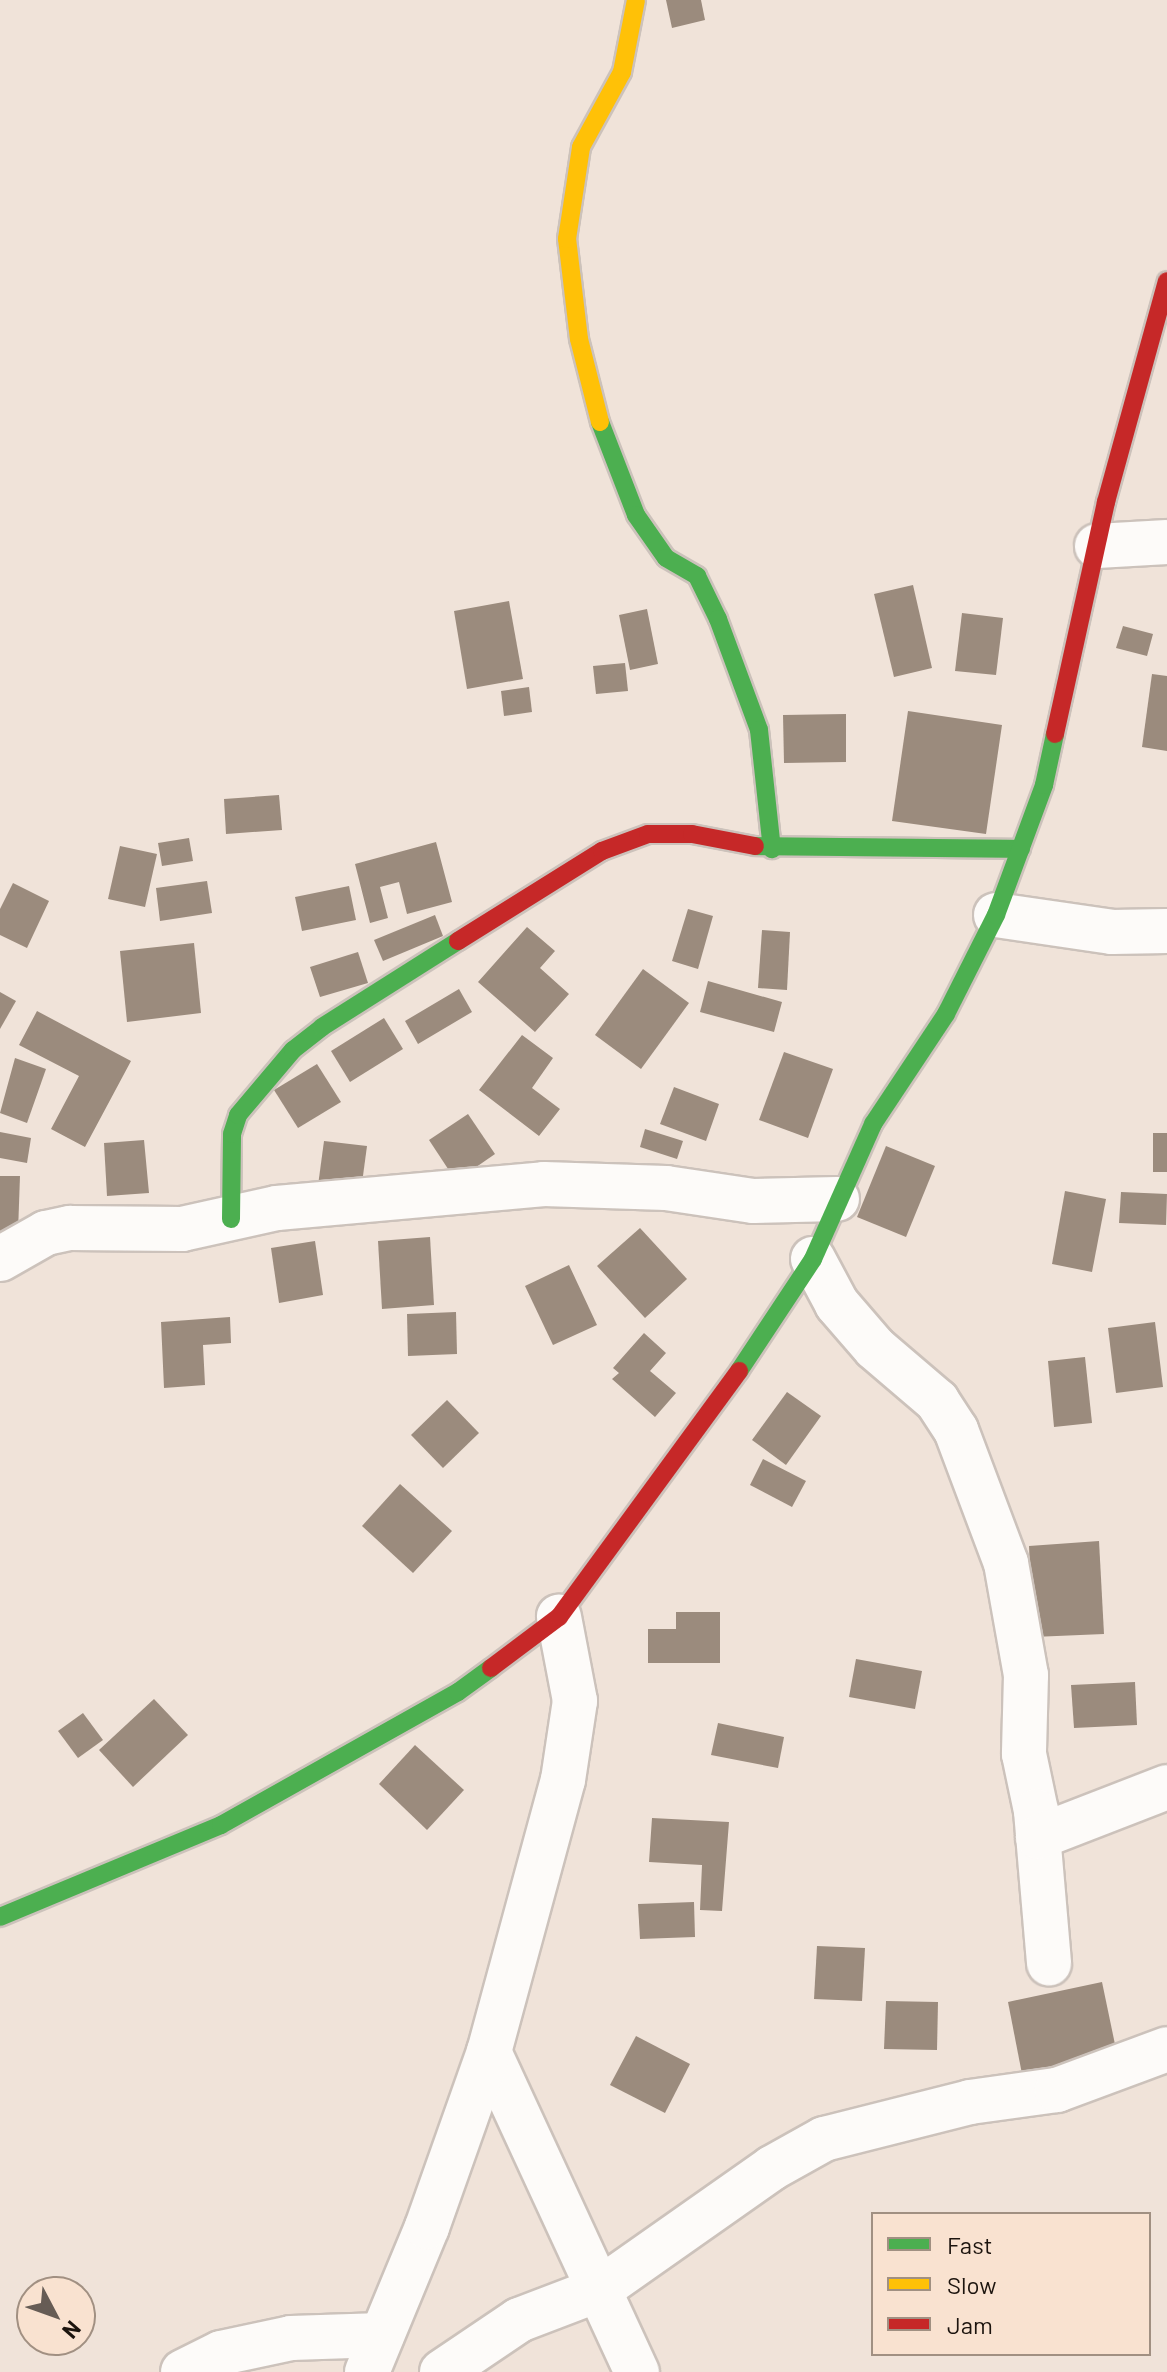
<!DOCTYPE html>
<html>
<head>
<meta charset="utf-8">
<style>
	body { margin:0 }
	#map { position:relative; width:1167px; height:2372px; overflow:hidden; background:#f0e3d9; font-family:Barlow,sans-serif }
	div>[style] { position:absolute }
	.building>* { inset:0; background:#9b8b7d }
	.roads { filter:drop-shadow(2px 0 #ccc2bb) drop-shadow(-2px 0 #ccc2bb) drop-shadow(0 2px #ccc2bb) drop-shadow(0 -2px #ccc2bb) }
	.street>* { height:44px; margin:-22px; padding:0 22px; transform-origin:22px; border-radius:22px; background:#fdfbf9 }
	.fast>* { height:18px; margin:-9px; padding:0 9px; transform-origin:9px; border-radius:9px; background:#4caf50 }
	.slow>* { height:18px; margin:-9px; padding:0 9px; transform-origin:9px; border-radius:9px; background:#ffc107 }
	.jam>* { height:18px; margin:-9px; padding:0 9px; transform-origin:9px; border-radius:9px; background:#c62828 }
	span { translate:-50% -50%; white-space:nowrap; text-align:center; line-height:1.15; -webkit-text-stroke:8px #f9e2d0; paint-order:stroke }
	.legend { position:absolute; left:871px; top:2212px; width:280px; height:144px; box-sizing:border-box; background:#f9e2d0; border:2px solid #a19082; margin:0; padding:10px 14px; list-style:none; font-size:24px; color:#1c140e }
	.legend li { display:flex; align-items:center; gap:16px; height:40px }
	.legend b { width:40px; border:2px solid #a19082 }
	.north { position:absolute; left:16px; top:2276px; width:80px; height:80px; box-sizing:border-box; background:#f9e2d0; border:2px solid #a19082; border-radius:50%; rotate:131deg; font-size:22px; font-weight:700; line-height:32px; text-align:center; color:#1c140e }
	.north::after { content:''; display:block; margin:auto; width:28px; height:36px; background:#665c55; clip-path:polygon(50% 0,100% 100%,50% 72%,0 100%) }
</style>
</head>
<body>
<div id="map">
	<div class="building">
		<i style="clip-path:polygon(666px 0,701px 0,705px 20px,672px 28px)"></i>
		<i style="clip-path:polygon(913px 585px,932px 668px,894px 677px,874px 594px)"></i>
		<i style="clip-path:polygon(509px 601px,523px 679px,467px 689px,454px 611px)"></i>
		<i style="clip-path:polygon(647px 609px,658px 664px,630px 670px,619px 615px)"></i>
		<i style="clip-path:polygon(962px 613px,1003px 618px,996px 675px,955px 671px)"></i>
		<i style="clip-path:polygon(1123px 626px,1153px 634px,1147px 656px,1116px 648px)"></i>
		<i style="clip-path:polygon(625px 663px,628px 691px,596px 694px,593px 666px)"></i>
		<i style="clip-path:polygon(1152px 674px,1167px 676px,1167px 751px,1142px 747px)"></i>
		<i style="clip-path:polygon(529px 687px,532px 712px,504px 716px,501px 691px)"></i>
		<i style="clip-path:polygon(908px 711px,1002px 725px,986px 834px,892px 821px)"></i>
		<i style="clip-path:polygon(846px 714px,846px 762px,784px 763px,783px 715px)"></i>
		<i style="clip-path:polygon(279px 795px,282px 830px,226px 834px,224px 799px)"></i>
		<i style="clip-path:polygon(189px 838px,193px 861px,162px 866px,158px 843px)"></i>
		<i style="clip-path:polygon(436px 842px,452px 902px,407px 914px,399px 882px,380px 887px,388px 918px,370px 923px,355px 864px)"></i>
		<i style="clip-path:polygon(120px 846px,157px 854px,145px 907px,108px 899px)"></i>
		<i style="clip-path:polygon(207px 881px,212px 913px,160px 921px,156px 888px)"></i>
		<i style="clip-path:polygon(13px 883px,49px 901px,27px 948px,0 935px,0 909px)"></i>
		<i style="clip-path:polygon(349px 886px,356px 920px,302px 931px,295px 897px)"></i>
		<i style="clip-path:polygon(688px 909px,713px 916px,698px 969px,672px 961px)"></i>
		<i style="clip-path:polygon(435px 915px,443px 936px,383px 961px,374px 940px)"></i>
		<i style="clip-path:polygon(527px 927px,555px 951px,540px 968px,569px 994px,535px 1032px,478px 982px)"></i>
		<i style="clip-path:polygon(762px 930px,790px 932px,787px 990px,758px 988px)"></i>
		<i style="clip-path:polygon(194px 943px,201px 1013px,127px 1022px,120px 951px)"></i>
		<i style="clip-path:polygon(358px 952px,368px 983px,320px 997px,310px 967px)"></i>
		<i style="clip-path:polygon(643px 969px,689px 1003px,641px 1069px,595px 1035px)"></i>
		<i style="clip-path:polygon(708px 981px,782px 1002px,774px 1032px,700px 1012px)"></i>
		<i style="clip-path:polygon(459px 989px,472px 1012px,418px 1044px,405px 1021px)"></i>
		<i style="clip-path:polygon(0 992px,16px 1001px,0 1029px)"></i>
		<i style="clip-path:polygon(37px 1011px,131px 1061px,85px 1147px,51px 1129px,79px 1076px,19px 1045px)"></i>
		<i style="clip-path:polygon(384px 1018px,403px 1049px,350px 1082px,331px 1051px)"></i>
		<i style="clip-path:polygon(522px 1035px,553px 1058px,532px 1088px,560px 1109px,539px 1136px,479px 1090px)"></i>
		<i style="clip-path:polygon(784px 1052px,833px 1069px,808px 1138px,759px 1120px)"></i>
		<i style="clip-path:polygon(15px 1058px,46px 1069px,27px 1123px,0 1113px)"></i>
		<i style="clip-path:polygon(317px 1064px,341px 1102px,298px 1128px,274px 1090px)"></i>
		<i style="clip-path:polygon(674px 1087px,719px 1104px,706px 1141px,660px 1124px)"></i>
		<i style="clip-path:polygon(468px 1114px,495px 1154px,456px 1181px,429px 1140px)"></i>
		<i style="clip-path:polygon(645px 1129px,683px 1141px,677px 1159px,640px 1147px)"></i>
		<i style="clip-path:polygon(0 1132px,31px 1138px,27px 1163px,0 1158px)"></i>
		<i style="clip-path:polygon(1153px 1133px,1167px 1133px,1167px 1172px,1153px 1172px)"></i>
		<i style="clip-path:polygon(144px 1140px,149px 1193px,107px 1196px,104px 1143px)"></i>
		<i style="clip-path:polygon(324px 1141px,367px 1146px,360px 1198px,317px 1193px)"></i>
		<i style="clip-path:polygon(886px 1146px,935px 1166px,906px 1237px,857px 1217px)"></i>
		<i style="clip-path:polygon(0 1176px,20px 1176px,18px 1232px,0 1232px)"></i>
		<i style="clip-path:polygon(1065px 1191px,1106px 1199px,1092px 1272px,1052px 1264px)"></i>
		<i style="clip-path:polygon(1121px 1192px,1167px 1194px,1166px 1225px,1119px 1223px)"></i>
		<i style="clip-path:polygon(640px 1228px,687px 1279px,645px 1318px,597px 1266px)"></i>
		<i style="clip-path:polygon(430px 1237px,434px 1305px,382px 1309px,378px 1241px)"></i>
		<i style="clip-path:polygon(315px 1241px,323px 1295px,279px 1303px,271px 1248px)"></i>
		<i style="clip-path:polygon(569px 1265px,597px 1325px,553px 1345px,525px 1286px)"></i>
		<i style="clip-path:polygon(456px 1312px,457px 1354px,408px 1356px,407px 1314px)"></i>
		<i style="clip-path:polygon(230px 1317px,231px 1343px,203px 1345px,205px 1385px,164px 1388px,161px 1322px)"></i>
		<i style="clip-path:polygon(1155px 1322px,1163px 1387px,1116px 1393px,1108px 1328px)"></i>
		<i style="clip-path:polygon(644px 1333px,666px 1353px,650px 1371px,676px 1393px,655px 1417px,612px 1379px,619px 1373px,613px 1368px)"></i>
		<i style="clip-path:polygon(1085px 1357px,1092px 1423px,1054px 1427px,1048px 1361px)"></i>
		<i style="clip-path:polygon(787px 1392px,821px 1416px,786px 1465px,752px 1440px)"></i>
		<i style="clip-path:polygon(447px 1400px,479px 1433px,443px 1468px,411px 1435px)"></i>
		<i style="clip-path:polygon(763px 1459px,806px 1481px,792px 1507px,750px 1485px)"></i>
		<i style="clip-path:polygon(400px 1484px,452px 1531px,413px 1573px,362px 1526px)"></i>
		<i style="clip-path:polygon(1099px 1541px,1104px 1634px,1033px 1637px,1029px 1546px)"></i>
		<i style="clip-path:polygon(676px 1612px,720px 1612px,720px 1663px,648px 1663px,648px 1629px,676px 1629px)"></i>
		<i style="clip-path:polygon(856px 1659px,922px 1671px,915px 1709px,849px 1697px)"></i>
		<i style="clip-path:polygon(1135px 1682px,1137px 1725px,1074px 1728px,1071px 1685px)"></i>
		<i style="clip-path:polygon(154px 1699px,188px 1735px,133px 1787px,99px 1750px)"></i>
		<i style="clip-path:polygon(83px 1713px,103px 1740px,78px 1758px,58px 1731px)"></i>
		<i style="clip-path:polygon(718px 1723px,784px 1737px,778px 1768px,711px 1755px)"></i>
		<i style="clip-path:polygon(415px 1745px,464px 1790px,427px 1830px,379px 1784px)"></i>
		<i style="clip-path:polygon(652px 1818px,729px 1822px,722px 1911px,700px 1910px,702px 1865px,649px 1862px)"></i>
		<i style="clip-path:polygon(694px 1902px,695px 1937px,640px 1939px,638px 1904px)"></i>
		<i style="clip-path:polygon(817px 1946px,865px 1948px,862px 2001px,814px 1999px)"></i>
		<i style="clip-path:polygon(1102px 1982px,1117px 2054px,1022px 2074px,1008px 2002px)"></i>
		<i style="clip-path:polygon(886px 2001px,938px 2002px,937px 2050px,884px 2049px)"></i>
		<i style="clip-path:polygon(636px 2036px,690px 2064px,665px 2113px,610px 2085px)"></i>
	</div>
	<div class="roads">
		<div class="street">
			<i style="left:1097px;top:546px;width:70px;rotate:-3.3deg"></i>
			<i style="left:996px;top:915px;width:117px;rotate:8.3deg"></i>
			<i style="left:1112px;top:932px;width:55px;rotate:-1deg"></i>
			<i style="left:0;top:1259px;width:53px;rotate:-29.5deg"></i>
			<i style="left:46px;top:1233px;width:25px;rotate:-12deg"></i>
			<i style="left:70px;top:1228px;width:112px;rotate:0.5deg"></i>
			<i style="left:182px;top:1229px;width:97px;rotate:-12.5deg"></i>
			<i style="left:277px;top:1208px;width:268px;rotate:-5.1deg"></i>
			<i style="left:544px;top:1184px;width:122px;rotate:1.9deg"></i>
			<i style="left:666px;top:1188px;width:88px;rotate:8.5deg"></i>
			<i style="left:753px;top:1201px;width:84px;rotate:-1.4deg"></i>
			<i style="left:813px;top:1259px;width:51px;rotate:61.9deg"></i>
			<i style="left:837px;top:1304px;width:58px;rotate:49.2deg"></i>
			<i style="left:875px;top:1348px;width:82px;rotate:40.5deg"></i>
			<i style="left:937px;top:1401px;width:35px;rotate:57deg"></i>
			<i style="left:956px;top:1430px;width:142px;rotate:69.4deg"></i>
			<i style="left:1006px;top:1563px;width:114px;rotate:79.9deg"></i>
			<i style="left:1026px;top:1675px;width:79px;rotate:91.5deg"></i>
			<i style="left:1024px;top:1754px;width:58px;rotate:78.1deg"></i>
			<i style="left:1036px;top:1811px;width:153px;rotate:85.1deg"></i>
			<i style="left:1038px;top:1837px;width:138px;rotate:-21.2deg"></i>
			<i style="left:489px;top:2052px;width:353px;rotate:65.2deg"></i>
			<i style="left:183px;top:2372px;width:42px;rotate:-26.6deg"></i>
			<i style="left:221px;top:2353px;width:72px;rotate:-12.1deg"></i>
			<i style="left:291px;top:2338px;width:91px;rotate:-1.9deg"></i>
			<i style="left:367px;top:2372px;width:157px;rotate:-67.5deg"></i>
			<i style="left:427px;top:2227px;width:186px;rotate:-70.5deg"></i>
			<i style="left:489px;top:2052px;width:282px;rotate:-74.8deg"></i>
			<i style="left:563px;top:1780px;width:80px;rotate:-81.4deg"></i>
			<i style="left:575px;top:1701px;width:86px;rotate:-100.8deg"></i>
			<i style="left:442px;top:2372px;width:93px;rotate:-34deg"></i>
			<i style="left:519px;top:2320px;width:87px;rotate:-20.9deg"></i>
			<i style="left:600px;top:2289px;width:210px;rotate:-35.1deg"></i>
			<i style="left:772px;top:2168px;width:60px;rotate:-29.1deg"></i>
			<i style="left:824px;top:2139px;width:151px;rotate:-14.2deg"></i>
			<i style="left:970px;top:2102px;width:88px;rotate:-7.9deg"></i>
			<i style="left:1057px;top:2090px;width:117px;rotate:-20.4deg"></i>
		</div>
		<div class="fast">
			<i style="left:600px;top:422px;width:100px;rotate:68.8deg"></i>
			<i style="left:636px;top:515px;width:52px;rotate:55.1deg"></i>
			<i style="left:666px;top:558px;width:36px;rotate:30deg"></i>
			<i style="left:697px;top:576px;width:48px;rotate:64deg"></i>
			<i style="left:718px;top:619px;width:118px;rotate:69.7deg"></i>
			<i style="left:759px;top:730px;width:120px;rotate:83.8deg"></i>
			<i style="left:755px;top:846px;width:266px;rotate:0.6deg"></i>
			<i style="left:231px;top:1219px;width:85px;rotate:-89.3deg"></i>
			<i style="left:232px;top:1134px;width:20px;rotate:-72deg"></i>
			<i style="left:238px;top:1115px;width:85px;rotate:-49.8deg"></i>
			<i style="left:293px;top:1050px;width:37px;rotate:-38deg"></i>
			<i style="left:322px;top:1027px;width:161px;rotate:-32.3deg"></i>
			<i style="left:739px;top:1371px;width:134px;rotate:-56.5deg"></i>
			<i style="left:813px;top:1259px;width:148px;rotate:-66deg"></i>
			<i style="left:873px;top:1124px;width:132px;rotate:-56.4deg"></i>
			<i style="left:946px;top:1014px;width:111px;rotate:-63.2deg"></i>
			<i style="left:996px;top:915px;width:139px;rotate:-69.7deg"></i>
			<i style="left:1044px;top:785px;width:52px;rotate:-77.8deg"></i>
			<i style="left:0;top:1917px;width:239px;rotate:-22.6deg"></i>
			<i style="left:221px;top:1825px;width:272px;rotate:-29.3deg"></i>
			<i style="left:458px;top:1692px;width:41px;rotate:-36deg"></i>
		</div>
		<div class="slow">
			<i style="left:600px;top:422px;width:86px;rotate:-104.2deg"></i>
			<i style="left:579px;top:339px;width:101px;rotate:-96.8deg"></i>
			<i style="left:567px;top:239px;width:93px;rotate:-81.3deg"></i>
			<i style="left:581px;top:147px;width:85px;rotate:-61.3deg"></i>
			<i style="left:622px;top:72px;width:73px;rotate:-79deg"></i>
		</div>
		<div class="jam">
			<i style="left:1055px;top:734px;width:238px;rotate:-77.6deg"></i>
			<i style="left:1106px;top:502px;width:229px;rotate:-74.6deg"></i>
			<i style="left:458px;top:941px;width:170px;rotate:-32deg"></i>
			<i style="left:602px;top:851px;width:49px;rotate:-20.3deg"></i>
			<i style="left:648px;top:834px;width:44px"></i>
			<i style="left:692px;top:834px;width:64px;rotate:10.8deg"></i>
			<i style="left:491px;top:1668px;width:85px;rotate:-36.9deg"></i>
			<i style="left:559px;top:1617px;width:305px;rotate:-53.8deg"></i>
		</div>
	</div>
	<ul class="legend">
	<li><b style="height:10px;background:#4caf50"></b>Fast</li>
	<li><b style="height:10px;background:#ffc107"></b>Slow</li>
	<li><b style="height:10px;background:#c62828"></b>Jam</li>
	</ul>
	<div class="north">N</div>
</div>
</body>
</html>
